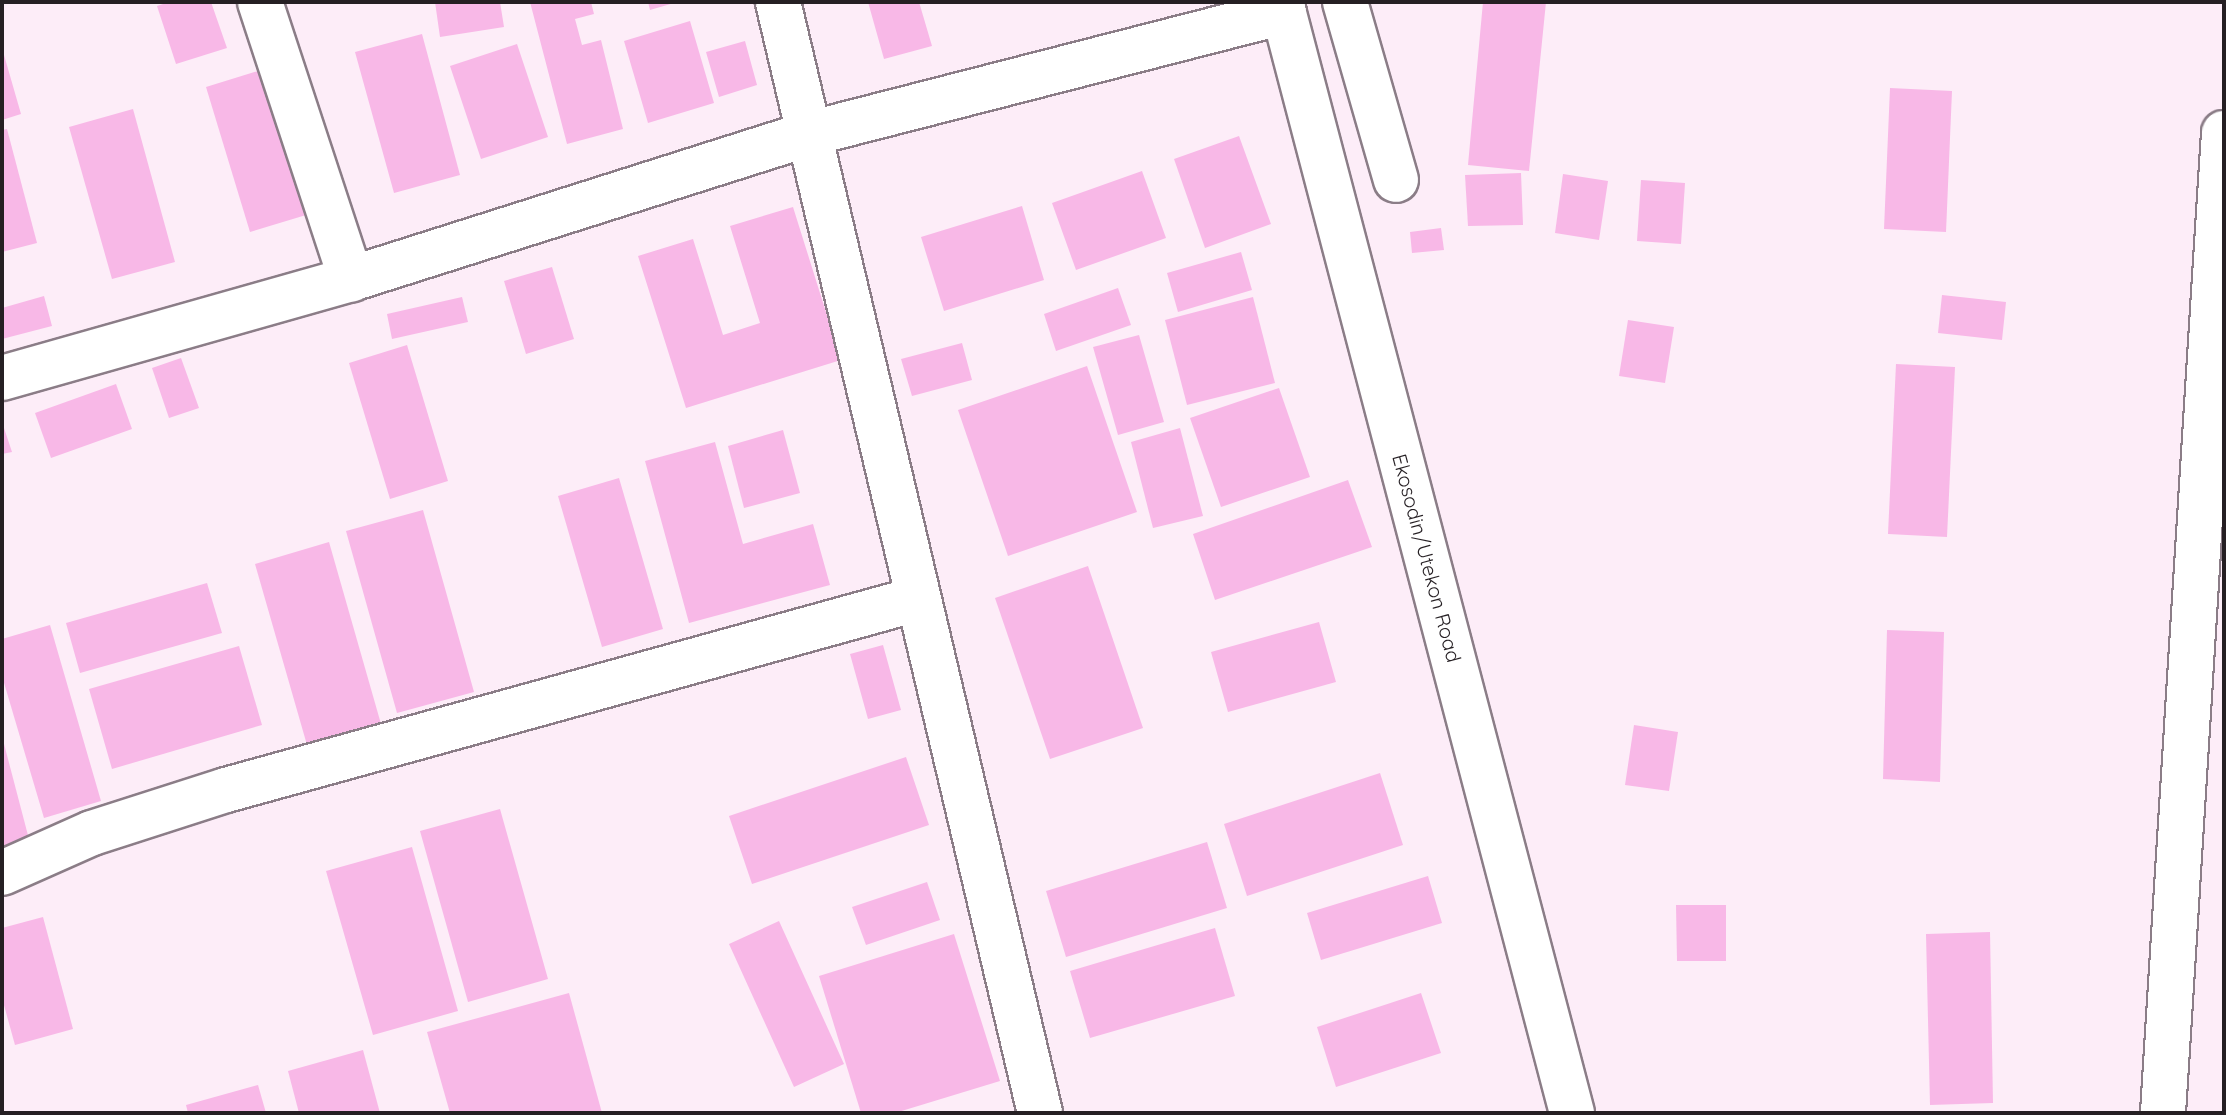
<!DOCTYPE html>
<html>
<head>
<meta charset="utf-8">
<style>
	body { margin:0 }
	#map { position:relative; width:2226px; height:1115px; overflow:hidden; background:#fdedf8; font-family:Quicksand,sans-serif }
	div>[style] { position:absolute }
	.building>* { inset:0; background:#f8b8e7 }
	.roads { filter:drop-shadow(2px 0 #8b7d87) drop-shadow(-2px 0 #8b7d87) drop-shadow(0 2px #8b7d87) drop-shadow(0 -2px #8b7d87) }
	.minor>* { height:44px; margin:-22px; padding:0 22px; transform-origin:22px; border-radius:22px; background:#fff }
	span { translate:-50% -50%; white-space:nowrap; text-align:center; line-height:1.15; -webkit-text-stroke:8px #fff; paint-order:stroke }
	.street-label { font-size:20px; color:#251f23 }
	.frame { position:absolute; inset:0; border:4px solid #251f23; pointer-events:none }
</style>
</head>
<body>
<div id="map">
	<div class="building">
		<i style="clip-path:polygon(169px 2px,211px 2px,227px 48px,176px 64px,157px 6px)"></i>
		<i style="clip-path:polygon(435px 2px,500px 2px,504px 27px,440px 37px)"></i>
		<i style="clip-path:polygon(530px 2px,591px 2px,594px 14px,575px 19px,582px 45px,601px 40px,623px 129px,567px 144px)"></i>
		<i style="clip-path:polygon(648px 2px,674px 2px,674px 3px,650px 10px)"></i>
		<i style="clip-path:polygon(868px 2px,919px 2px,932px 46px,884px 59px)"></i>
		<i style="clip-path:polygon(1483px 2px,1546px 2px,1529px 171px,1468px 165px)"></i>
		<i style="clip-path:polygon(690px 21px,714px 103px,648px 123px,624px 41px)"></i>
		<i style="clip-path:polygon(422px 34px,460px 175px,394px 193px,355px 52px)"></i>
		<i style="clip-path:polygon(745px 41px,757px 85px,719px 97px,706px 52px)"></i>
		<i style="clip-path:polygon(517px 44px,548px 137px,481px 159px,450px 66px)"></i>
		<i style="clip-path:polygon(2px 48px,21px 114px,2px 120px)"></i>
		<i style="clip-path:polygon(271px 67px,316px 212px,250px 232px,206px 87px)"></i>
		<i style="clip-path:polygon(1890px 88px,1952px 91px,1946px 232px,1884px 229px)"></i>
		<i style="clip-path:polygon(133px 109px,175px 262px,112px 279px,69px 127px)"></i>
		<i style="clip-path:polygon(7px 129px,37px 243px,2px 252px,2px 130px)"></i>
		<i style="clip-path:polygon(1239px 136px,1271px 224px,1205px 248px,1174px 159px)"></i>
		<i style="clip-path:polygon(1142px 171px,1166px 238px,1076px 270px,1052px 203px)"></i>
		<i style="clip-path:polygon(1521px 173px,1523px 225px,1468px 226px,1465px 175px)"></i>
		<i style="clip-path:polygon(1563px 174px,1608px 181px,1599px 240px,1555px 233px)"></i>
		<i style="clip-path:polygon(1641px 180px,1685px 183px,1681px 244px,1637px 241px)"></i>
		<i style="clip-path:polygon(1022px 206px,1044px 280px,944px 311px,921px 237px)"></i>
		<i style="clip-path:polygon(793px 207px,841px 360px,686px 408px,638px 256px,693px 239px,723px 335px,760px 323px,730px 226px)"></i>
		<i style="clip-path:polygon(1441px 228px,1444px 250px,1412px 253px,1410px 232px)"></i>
		<i style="clip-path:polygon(1241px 252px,1252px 290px,1178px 312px,1167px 273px)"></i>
		<i style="clip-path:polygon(552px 267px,574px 339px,526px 354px,504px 281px)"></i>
		<i style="clip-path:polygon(1118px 288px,1131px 325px,1056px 351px,1044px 314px)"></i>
		<i style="clip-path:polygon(1942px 295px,2006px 302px,2002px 340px,1938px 333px)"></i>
		<i style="clip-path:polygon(44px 296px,52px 326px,2px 339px,2px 308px)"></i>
		<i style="clip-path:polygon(462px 297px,468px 322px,392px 339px,387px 314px)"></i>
		<i style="clip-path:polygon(1253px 297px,1275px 383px,1187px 405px,1165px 320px)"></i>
		<i style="clip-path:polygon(1628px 320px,1674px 327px,1665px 383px,1619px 376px)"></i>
		<i style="clip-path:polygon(1139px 335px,1164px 422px,1118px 435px,1093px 347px)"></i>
		<i style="clip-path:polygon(962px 343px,972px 380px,912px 396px,901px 359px)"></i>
		<i style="clip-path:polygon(407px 345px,448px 481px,390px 499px,349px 363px)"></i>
		<i style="clip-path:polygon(181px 358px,199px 408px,169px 418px,152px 368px)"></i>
		<i style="clip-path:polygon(1896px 364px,1955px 367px,1947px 537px,1888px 534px)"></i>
		<i style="clip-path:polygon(1087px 366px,1137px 512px,1008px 556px,958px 410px)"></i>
		<i style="clip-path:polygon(116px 384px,132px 429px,51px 458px,35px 413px)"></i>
		<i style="clip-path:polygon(1279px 388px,1310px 477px,1221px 507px,1190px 418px)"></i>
		<i style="clip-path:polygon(2px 422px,12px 452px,2px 454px)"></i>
		<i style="clip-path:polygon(1180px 428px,1203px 516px,1153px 528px,1131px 442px)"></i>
		<i style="clip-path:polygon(783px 430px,800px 493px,744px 508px,728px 446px)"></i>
		<i style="clip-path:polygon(715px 442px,743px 544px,813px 524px,830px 585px,689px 623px,645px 461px)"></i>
		<i style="clip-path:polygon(619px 478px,663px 629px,602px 647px,558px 496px)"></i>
		<i style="clip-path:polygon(1348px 480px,1372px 547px,1215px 600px,1193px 534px)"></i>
		<i style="clip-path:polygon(423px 510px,474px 692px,397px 713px,346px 531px)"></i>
		<i style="clip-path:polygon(329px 542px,381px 724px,307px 745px,255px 564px)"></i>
		<i style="clip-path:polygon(1088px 566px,1143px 728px,1050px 759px,995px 598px)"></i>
		<i style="clip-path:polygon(207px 583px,222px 633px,80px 673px,66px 623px)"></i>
		<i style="clip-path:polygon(1319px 622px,1336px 682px,1228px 712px,1211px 652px)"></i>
		<i style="clip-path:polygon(50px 625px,101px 801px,44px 818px,2px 676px,2px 639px)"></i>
		<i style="clip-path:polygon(1887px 630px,1944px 632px,1940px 782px,1883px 779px)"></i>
		<i style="clip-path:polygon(883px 645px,901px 710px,868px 719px,850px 654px)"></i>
		<i style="clip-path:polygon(239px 646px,262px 725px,112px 769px,89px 689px)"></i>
		<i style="clip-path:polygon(1634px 725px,1678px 732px,1669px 791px,1625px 785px)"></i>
		<i style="clip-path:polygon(3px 740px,30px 843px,2px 850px,2px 741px)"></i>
		<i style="clip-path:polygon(906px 757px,929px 825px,752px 884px,729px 816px)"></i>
		<i style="clip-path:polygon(1380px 773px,1403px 845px,1247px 896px,1224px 824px)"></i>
		<i style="clip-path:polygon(500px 809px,548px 979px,468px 1002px,420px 831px)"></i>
		<i style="clip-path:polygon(1207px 842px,1227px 908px,1066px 957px,1046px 891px)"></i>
		<i style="clip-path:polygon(412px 847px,458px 1011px,373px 1035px,326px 871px)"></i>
		<i style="clip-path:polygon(1428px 876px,1442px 923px,1321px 960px,1307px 913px)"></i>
		<i style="clip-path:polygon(927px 882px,940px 920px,866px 945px,852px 907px)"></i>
		<i style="clip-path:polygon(1676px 905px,1726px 905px,1726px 961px,1677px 961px)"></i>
		<i style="clip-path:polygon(43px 917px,73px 1029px,15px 1045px,2px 998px,2px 928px)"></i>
		<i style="clip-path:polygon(779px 921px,844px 1064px,794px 1087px,729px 944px)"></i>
		<i style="clip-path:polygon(1215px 928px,1235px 996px,1090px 1038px,1070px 971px)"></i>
		<i style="clip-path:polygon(1990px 932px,1993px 1103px,1930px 1105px,1926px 934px)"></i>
		<i style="clip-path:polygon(954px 934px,1000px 1081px,895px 1113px,861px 1113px,819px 976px)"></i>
		<i style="clip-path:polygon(569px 993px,602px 1113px,450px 1113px,427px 1032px)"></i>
		<i style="clip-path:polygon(1421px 993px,1441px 1053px,1336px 1087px,1317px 1027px)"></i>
		<i style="clip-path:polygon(363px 1050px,380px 1113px,299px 1113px,288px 1071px)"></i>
		<i style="clip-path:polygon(258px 1085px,266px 1113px,188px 1113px,186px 1105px)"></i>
	</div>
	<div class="roads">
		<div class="minor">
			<i style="left:260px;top:2px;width:292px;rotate:71.8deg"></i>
			<i style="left:778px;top:2px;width:1141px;rotate:76.73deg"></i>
			<i style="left:1281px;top:2px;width:1148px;rotate:75.32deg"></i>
			<i style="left:1345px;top:2px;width:185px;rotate:74deg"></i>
			<i style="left:2px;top:378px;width:363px;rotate:-15.8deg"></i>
			<i style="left:351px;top:279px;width:484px;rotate:-17.6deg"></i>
			<i style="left:812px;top:133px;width:487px;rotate:-14.4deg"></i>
			<i style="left:2px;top:873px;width:98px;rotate:-24deg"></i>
			<i style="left:92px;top:833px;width:141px;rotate:-17.8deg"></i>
			<i style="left:226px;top:790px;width:717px;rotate:-15.45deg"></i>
			<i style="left:2163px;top:1113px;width:982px;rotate:-86.44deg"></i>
		</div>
	</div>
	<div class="street-label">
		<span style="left:1427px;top:558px;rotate:75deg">Ekosodin/Utekon Road</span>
	</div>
	<div class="frame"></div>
</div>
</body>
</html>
